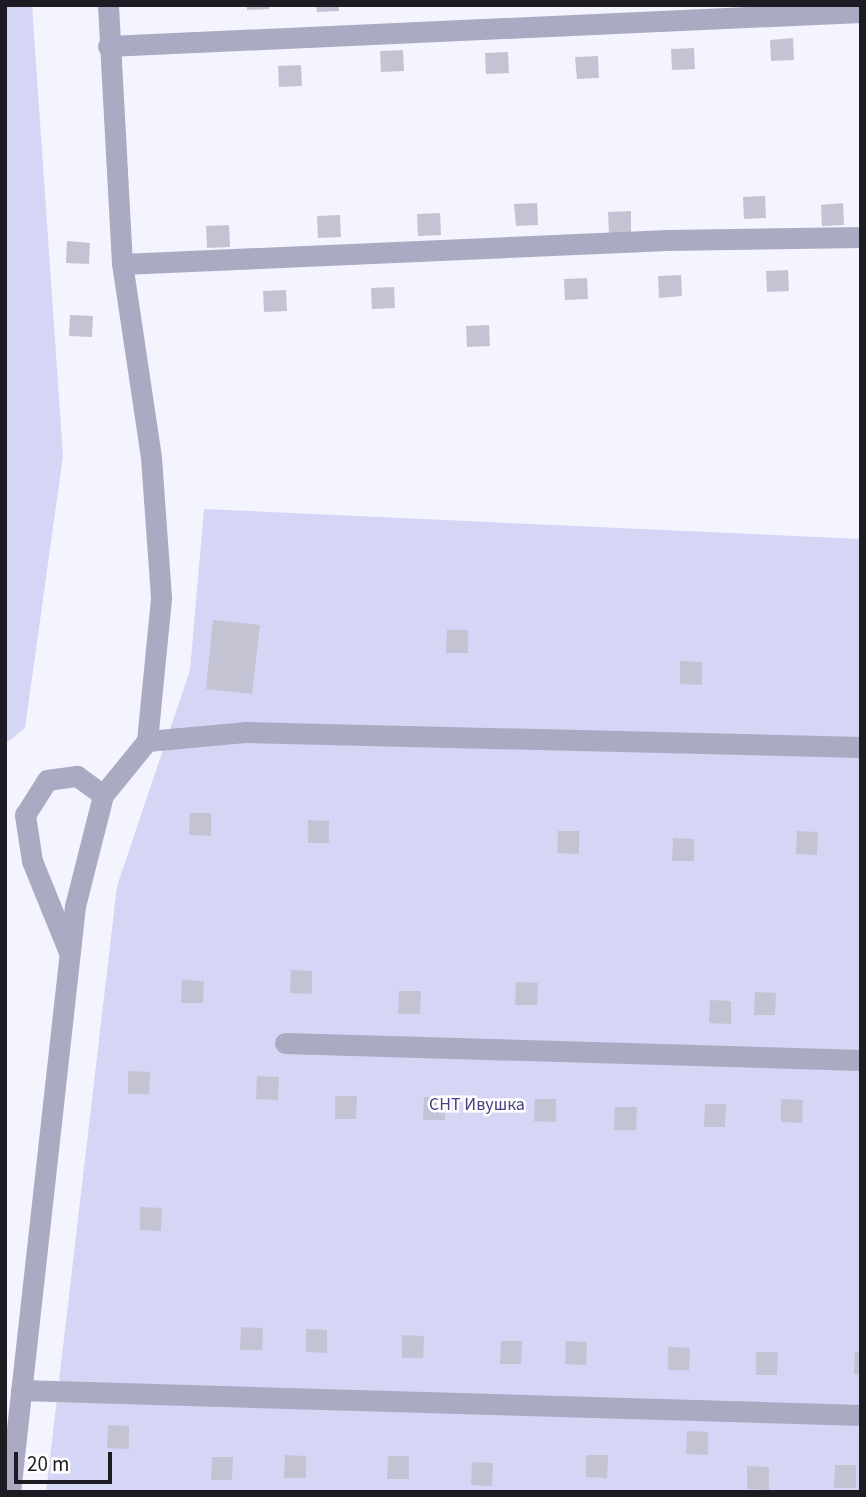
<!DOCTYPE html>
<html>
<head>
<meta charset="utf-8">
<style>
	body { margin:0 }
	#map { position:relative; width:866px; height:1497px; overflow:hidden; background:#f4f4ff; font-family:"Source Sans 3",sans-serif }
	div>[style] { position:absolute }
	.green>* { inset:0; background:#d5d5f6 }
	.building>* { inset:0; background:#c3c3d3 }
	.minor>* { height:21px; margin:-10.5px; padding:0 10.5px; transform-origin:10.5px; border-radius:10.5px; background:#aaaac3 }
	span { translate:-50% -50%; white-space:nowrap; text-align:center; line-height:1.15; -webkit-text-stroke:5px #fff; paint-order:stroke }
	.park-label { font-size:18px; color:#484183 }
	.frame { position:absolute; inset:0; border:7px solid #1c1c22; pointer-events:none }
	.scale { position:absolute; left:14px; top:1452px; width:98px; height:32px; box-sizing:border-box; border:4px solid #1c1c22; border-top:0; padding-left:9px; font-size:21px; line-height:24px; white-space:nowrap; color:#1c1c22; -webkit-text-stroke:5px #fff; paint-order:stroke }
</style>
</head>
<body>
<div id="map">
	<div class="green">
		<i style="clip-path:polygon(5px 5px,32px 5px,63px 456px,25px 728px,5px 744px)"></i>
		<i style="clip-path:polygon(204px 509px,861px 539px,861px 1492px,46px 1492px,117px 886px,190px 670px)"></i>
	</div>
	<div class="building">
		<i style="clip-path:polygon(247px 5px,269px 5px,269px 9px,247px 10px)"></i>
		<i style="clip-path:polygon(316px 5px,339px 5px,339px 11px,317px 12px)"></i>
		<i style="clip-path:polygon(793px 38px,794px 60px,771px 61px,770px 40px)"></i>
		<i style="clip-path:polygon(694px 48px,695px 69px,672px 70px,671px 49px)"></i>
		<i style="clip-path:polygon(403px 50px,404px 71px,381px 72px,380px 51px)"></i>
		<i style="clip-path:polygon(508px 52px,509px 73px,486px 74px,485px 53px)"></i>
		<i style="clip-path:polygon(598px 56px,599px 78px,577px 79px,575px 57px)"></i>
		<i style="clip-path:polygon(301px 65px,302px 86px,279px 87px,278px 66px)"></i>
		<i style="clip-path:polygon(765px 196px,766px 218px,744px 219px,743px 197px)"></i>
		<i style="clip-path:polygon(537px 203px,538px 225px,516px 226px,514px 204px)"></i>
		<i style="clip-path:polygon(843px 203px,844px 225px,822px 226px,821px 205px)"></i>
		<i style="clip-path:polygon(631px 211px,631px 232px,609px 234px,608px 212px)"></i>
		<i style="clip-path:polygon(440px 213px,441px 235px,418px 236px,417px 214px)"></i>
		<i style="clip-path:polygon(340px 215px,341px 237px,318px 238px,317px 216px)"></i>
		<i style="clip-path:polygon(229px 225px,230px 247px,207px 248px,206px 226px)"></i>
		<i style="clip-path:polygon(67px 241px,90px 243px,89px 264px,66px 263px)"></i>
		<i style="clip-path:polygon(788px 270px,789px 291px,767px 292px,766px 271px)"></i>
		<i style="clip-path:polygon(681px 275px,682px 296px,659px 298px,658px 276px)"></i>
		<i style="clip-path:polygon(587px 278px,588px 299px,565px 300px,564px 279px)"></i>
		<i style="clip-path:polygon(394px 287px,395px 308px,372px 309px,371px 288px)"></i>
		<i style="clip-path:polygon(286px 290px,287px 311px,264px 312px,263px 291px)"></i>
		<i style="clip-path:polygon(70px 315px,93px 316px,92px 337px,69px 336px)"></i>
		<i style="clip-path:polygon(489px 325px,490px 346px,467px 347px,466px 326px)"></i>
		<i style="clip-path:polygon(213px 620px,260px 625px,252px 694px,206px 689px)"></i>
		<i style="clip-path:polygon(447px 630px,468px 630px,468px 653px,446px 653px)"></i>
		<i style="clip-path:polygon(680px 661px,702px 662px,702px 685px,680px 684px)"></i>
		<i style="clip-path:polygon(190px 813px,211px 813px,211px 836px,189px 835px)"></i>
		<i style="clip-path:polygon(308px 820px,329px 821px,329px 843px,308px 843px)"></i>
		<i style="clip-path:polygon(558px 831px,579px 831px,579px 854px,557px 853px)"></i>
		<i style="clip-path:polygon(797px 831px,818px 832px,817px 855px,796px 854px)"></i>
		<i style="clip-path:polygon(673px 838px,694px 839px,694px 861px,672px 861px)"></i>
		<i style="clip-path:polygon(291px 970px,312px 971px,312px 994px,290px 993px)"></i>
		<i style="clip-path:polygon(182px 980px,204px 981px,203px 1003px,181px 1003px)"></i>
		<i style="clip-path:polygon(516px 982px,538px 983px,537px 1005px,515px 1005px)"></i>
		<i style="clip-path:polygon(399px 991px,421px 991px,420px 1014px,398px 1014px)"></i>
		<i style="clip-path:polygon(755px 992px,776px 993px,775px 1015px,754px 1015px)"></i>
		<i style="clip-path:polygon(710px 1000px,731px 1001px,731px 1024px,709px 1023px)"></i>
		<i style="clip-path:polygon(128px 1071px,150px 1072px,149px 1094px,128px 1094px)"></i>
		<i style="clip-path:polygon(257px 1076px,279px 1077px,278px 1100px,256px 1099px)"></i>
		<i style="clip-path:polygon(335px 1096px,357px 1096px,356px 1119px,335px 1119px)"></i>
		<i style="clip-path:polygon(424px 1097px,445px 1097px,445px 1120px,423px 1120px)"></i>
		<i style="clip-path:polygon(535px 1099px,556px 1099px,556px 1122px,534px 1121px)"></i>
		<i style="clip-path:polygon(781px 1099px,803px 1100px,802px 1123px,781px 1122px)"></i>
		<i style="clip-path:polygon(705px 1104px,726px 1104px,725px 1127px,704px 1127px)"></i>
		<i style="clip-path:polygon(615px 1107px,637px 1107px,636px 1130px,614px 1130px)"></i>
		<i style="clip-path:polygon(140px 1207px,162px 1208px,161px 1231px,140px 1230px)"></i>
		<i style="clip-path:polygon(241px 1327px,263px 1328px,262px 1350px,240px 1350px)"></i>
		<i style="clip-path:polygon(306px 1329px,327px 1330px,327px 1353px,306px 1352px)"></i>
		<i style="clip-path:polygon(402px 1335px,424px 1336px,423px 1358px,402px 1358px)"></i>
		<i style="clip-path:polygon(501px 1341px,522px 1341px,521px 1364px,500px 1364px)"></i>
		<i style="clip-path:polygon(566px 1341px,587px 1342px,586px 1365px,565px 1364px)"></i>
		<i style="clip-path:polygon(668px 1347px,690px 1348px,689px 1370px,668px 1370px)"></i>
		<i style="clip-path:polygon(756px 1352px,778px 1352px,777px 1375px,756px 1375px)"></i>
		<i style="clip-path:polygon(855px 1352px,861px 1352px,861px 1375px,854px 1374px)"></i>
		<i style="clip-path:polygon(108px 1425px,129px 1426px,129px 1449px,107px 1448px)"></i>
		<i style="clip-path:polygon(687px 1431px,708px 1432px,708px 1455px,686px 1454px)"></i>
		<i style="clip-path:polygon(285px 1455px,306px 1456px,306px 1478px,284px 1478px)"></i>
		<i style="clip-path:polygon(586px 1455px,608px 1455px,607px 1478px,586px 1477px)"></i>
		<i style="clip-path:polygon(388px 1456px,409px 1456px,409px 1479px,387px 1479px)"></i>
		<i style="clip-path:polygon(212px 1457px,233px 1457px,232px 1480px,211px 1480px)"></i>
		<i style="clip-path:polygon(472px 1462px,493px 1463px,492px 1486px,471px 1485px)"></i>
		<i style="clip-path:polygon(835px 1465px,856px 1465px,856px 1488px,834px 1488px)"></i>
		<i style="clip-path:polygon(747px 1466px,769px 1467px,769px 1490px,747px 1489px)"></i>
	</div>
	<div class="minor">
		<i style="left:108px;top:46px;width:754px;rotate:-2.59deg"></i>
		<i style="left:122px;top:264px;width:546px;rotate:-2.52deg"></i>
		<i style="left:667px;top:240px;width:194px;rotate:-0.9deg"></i>
		<i style="left:147px;top:741px;width:98px;rotate:-5.2deg"></i>
		<i style="left:245px;top:732px;width:616px;rotate:1.39deg"></i>
		<i style="left:69px;top:952px;width:98px;rotate:-112.1deg"></i>
		<i style="left:32px;top:861px;width:47px;rotate:-98.7deg"></i>
		<i style="left:25px;top:815px;width:41px;rotate:-57.8deg"></i>
		<i style="left:47px;top:780px;width:30px;rotate:-8deg"></i>
		<i style="left:77px;top:776px;width:32px;rotate:36deg"></i>
		<i style="left:285px;top:1043px;width:576px;rotate:1.69deg"></i>
		<i style="left:21px;top:1390px;width:840px;rotate:1.7deg"></i>
		<i style="left:10px;top:1492px;width:590px;rotate:-83.67deg"></i>
		<i style="left:75px;top:906px;width:114px;rotate:-75.8deg"></i>
		<i style="left:103px;top:795px;width:70px;rotate:-50.8deg"></i>
		<i style="left:147px;top:741px;width:145px;rotate:-84.4deg"></i>
		<i style="left:161px;top:597px;width:140px;rotate:-94.1deg"></i>
		<i style="left:151px;top:457px;width:195px;rotate:-98.5deg"></i>
		<i style="left:122px;top:264px;width:259px;rotate:-93.1deg"></i>
	</div>
	<div class="park-label">
		<span style="left:477px;top:1105px">СНТ Ивушка</span>
	</div>
	<div class="frame"></div>
	<div class="scale">20 m</div>
</div>
</body>
</html>
